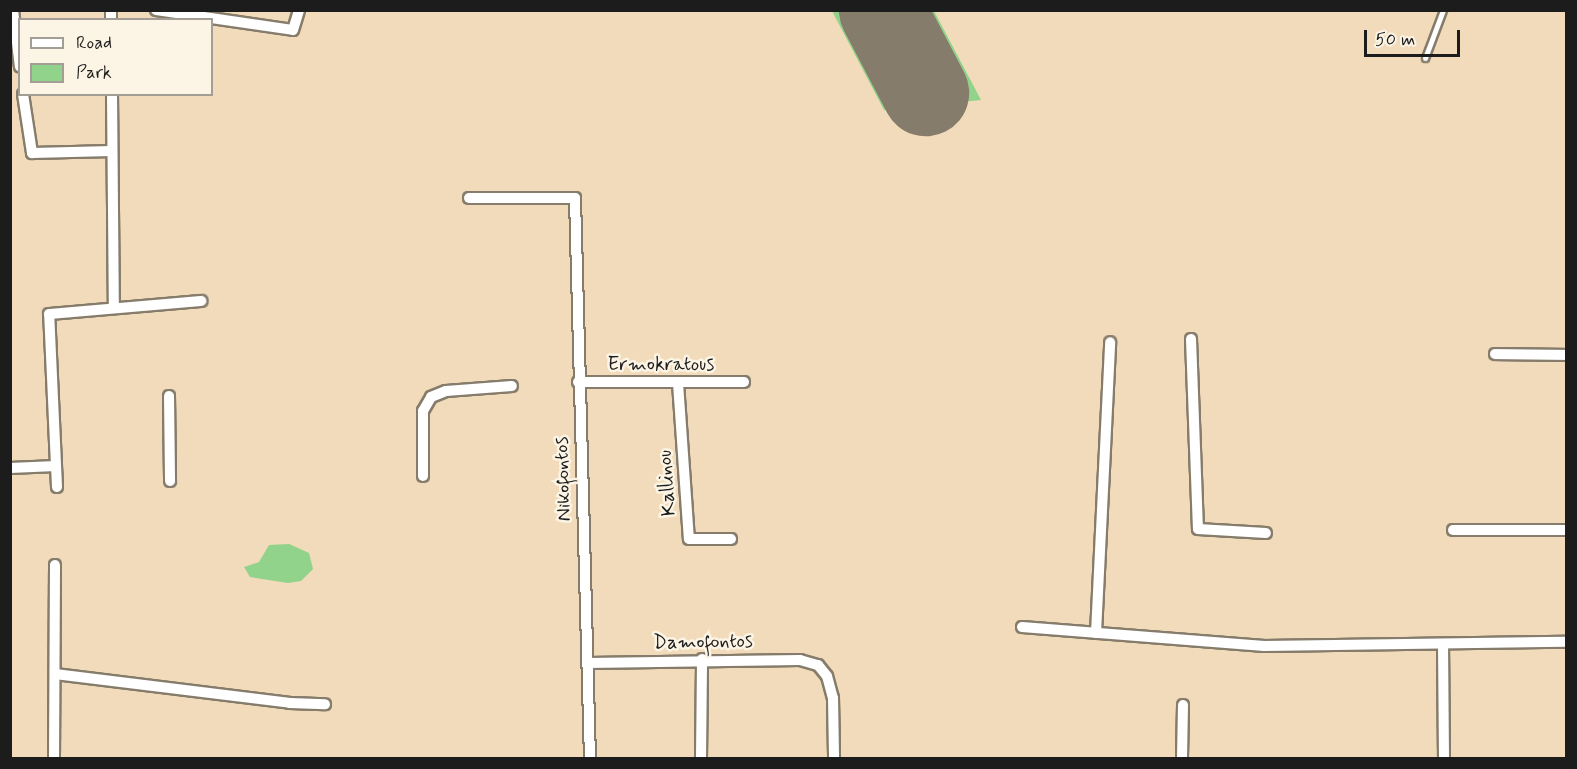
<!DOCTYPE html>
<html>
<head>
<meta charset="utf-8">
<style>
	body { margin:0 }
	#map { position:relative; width:1577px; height:769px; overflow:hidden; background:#f1dbba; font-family:Mynerve,sans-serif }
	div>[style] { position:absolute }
	.green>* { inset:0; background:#91d38a }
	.runway>* { height:87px; margin:-43.5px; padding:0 43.5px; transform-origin:43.5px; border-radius:43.5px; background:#867c6b }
	.roads { filter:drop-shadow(2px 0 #867c6b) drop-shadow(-2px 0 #867c6b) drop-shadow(0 2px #867c6b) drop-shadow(0 -2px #867c6b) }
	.lane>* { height:5px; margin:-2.5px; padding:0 2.5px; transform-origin:2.5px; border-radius:2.5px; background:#fff }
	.street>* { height:10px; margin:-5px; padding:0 5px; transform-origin:5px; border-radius:5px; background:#fff }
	span { translate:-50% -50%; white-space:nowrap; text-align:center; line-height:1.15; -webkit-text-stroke:5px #fcf5e5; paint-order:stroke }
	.street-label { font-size:20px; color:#1c1c1c }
	.frame { position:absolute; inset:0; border:12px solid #1c1c1c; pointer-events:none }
	.legend { position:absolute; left:18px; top:18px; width:195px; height:78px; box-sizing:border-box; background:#fcf5e5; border:2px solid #a29e95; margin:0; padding:8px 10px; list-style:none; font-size:18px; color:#1c1c1c }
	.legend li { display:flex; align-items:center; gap:12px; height:30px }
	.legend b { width:30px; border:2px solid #a29e95 }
	.scale { position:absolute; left:1364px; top:30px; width:96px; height:27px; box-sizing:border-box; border:3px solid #1c1c1c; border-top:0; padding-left:8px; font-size:18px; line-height:21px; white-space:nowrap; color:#1c1c1c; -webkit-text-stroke:4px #fcf5e5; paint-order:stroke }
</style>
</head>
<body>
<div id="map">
	<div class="green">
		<i style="clip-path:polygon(832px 11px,858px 11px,907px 104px,956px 98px,910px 11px,934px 11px,981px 100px,884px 110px)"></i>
		<i style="clip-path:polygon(289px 544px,309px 553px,313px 569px,301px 581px,288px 583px,250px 577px,244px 567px,259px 562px,269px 545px)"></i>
	</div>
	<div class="runway">
		<i style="left:882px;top:10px;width:93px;rotate:62.3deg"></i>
	</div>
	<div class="roads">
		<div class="lane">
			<i style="left:1425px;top:58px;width:51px;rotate:-69.4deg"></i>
		</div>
		<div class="street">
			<i style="left:13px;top:10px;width:57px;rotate:83deg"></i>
			<i style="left:111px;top:10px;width:10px;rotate:90deg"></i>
			<i style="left:156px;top:10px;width:138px;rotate:8.3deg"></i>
			<i style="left:293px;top:30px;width:21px;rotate:-73deg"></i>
			<i style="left:23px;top:94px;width:60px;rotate:81.3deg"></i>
			<i style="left:32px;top:153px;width:80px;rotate:-1.4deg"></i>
			<i style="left:112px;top:94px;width:214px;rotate:89.5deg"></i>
			<i style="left:469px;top:198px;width:106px"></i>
			<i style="left:575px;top:198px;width:560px;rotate:88.47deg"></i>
			<i style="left:1191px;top:339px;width:190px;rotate:87.9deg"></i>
			<i style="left:1198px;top:529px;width:68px;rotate:3.4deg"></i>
			<i style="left:1495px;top:354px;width:71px;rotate:0.8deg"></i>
			<i style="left:578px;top:382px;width:166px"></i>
			<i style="left:678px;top:383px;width:156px;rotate:86deg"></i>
			<i style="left:689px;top:539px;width:42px"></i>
			<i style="left:169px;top:396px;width:85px;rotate:89.3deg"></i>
			<i style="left:10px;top:468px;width:46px;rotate:-2.5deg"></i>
			<i style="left:423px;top:476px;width:65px;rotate:-90deg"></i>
			<i style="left:423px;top:411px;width:16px;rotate:-60deg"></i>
			<i style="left:431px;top:397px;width:16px;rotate:-22deg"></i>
			<i style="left:446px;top:391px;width:66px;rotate:-4.3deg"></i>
			<i style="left:57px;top:487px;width:173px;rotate:-92.6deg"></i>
			<i style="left:49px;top:314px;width:153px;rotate:-4.9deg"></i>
			<i style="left:1453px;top:530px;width:113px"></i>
			<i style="left:1022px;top:627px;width:243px;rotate:4.5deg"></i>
			<i style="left:1264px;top:646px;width:302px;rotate:-0.8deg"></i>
			<i style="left:1096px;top:633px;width:291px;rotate:-87.2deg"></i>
			<i style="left:1443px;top:644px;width:114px;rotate:89.5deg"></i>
			<i style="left:588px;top:663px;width:212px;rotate:-0.8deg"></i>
			<i style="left:800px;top:660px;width:19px;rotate:16deg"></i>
			<i style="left:818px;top:665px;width:14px;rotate:51deg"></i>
			<i style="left:827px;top:676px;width:23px;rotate:75deg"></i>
			<i style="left:833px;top:698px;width:60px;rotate:89deg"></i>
			<i style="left:55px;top:674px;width:237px;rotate:7deg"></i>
			<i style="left:290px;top:703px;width:35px;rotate:2deg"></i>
			<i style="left:54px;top:758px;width:193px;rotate:-89.7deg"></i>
			<i style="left:701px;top:758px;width:99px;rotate:-89.4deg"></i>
			<i style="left:1182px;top:758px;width:53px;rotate:-88.9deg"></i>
		</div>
	</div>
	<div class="street-label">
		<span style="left:661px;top:364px">Ermokratous</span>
		<span style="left:563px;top:479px;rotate:-92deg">Nikofontos</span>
		<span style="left:667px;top:483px;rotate:-94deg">Kallinou</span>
		<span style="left:703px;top:642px;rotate:-1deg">Damofontos</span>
	</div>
	<div class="frame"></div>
	<ul class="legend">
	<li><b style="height:8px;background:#fff"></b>Road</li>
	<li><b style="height:16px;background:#91d38a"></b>Park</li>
	</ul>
	<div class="scale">50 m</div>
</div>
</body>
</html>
